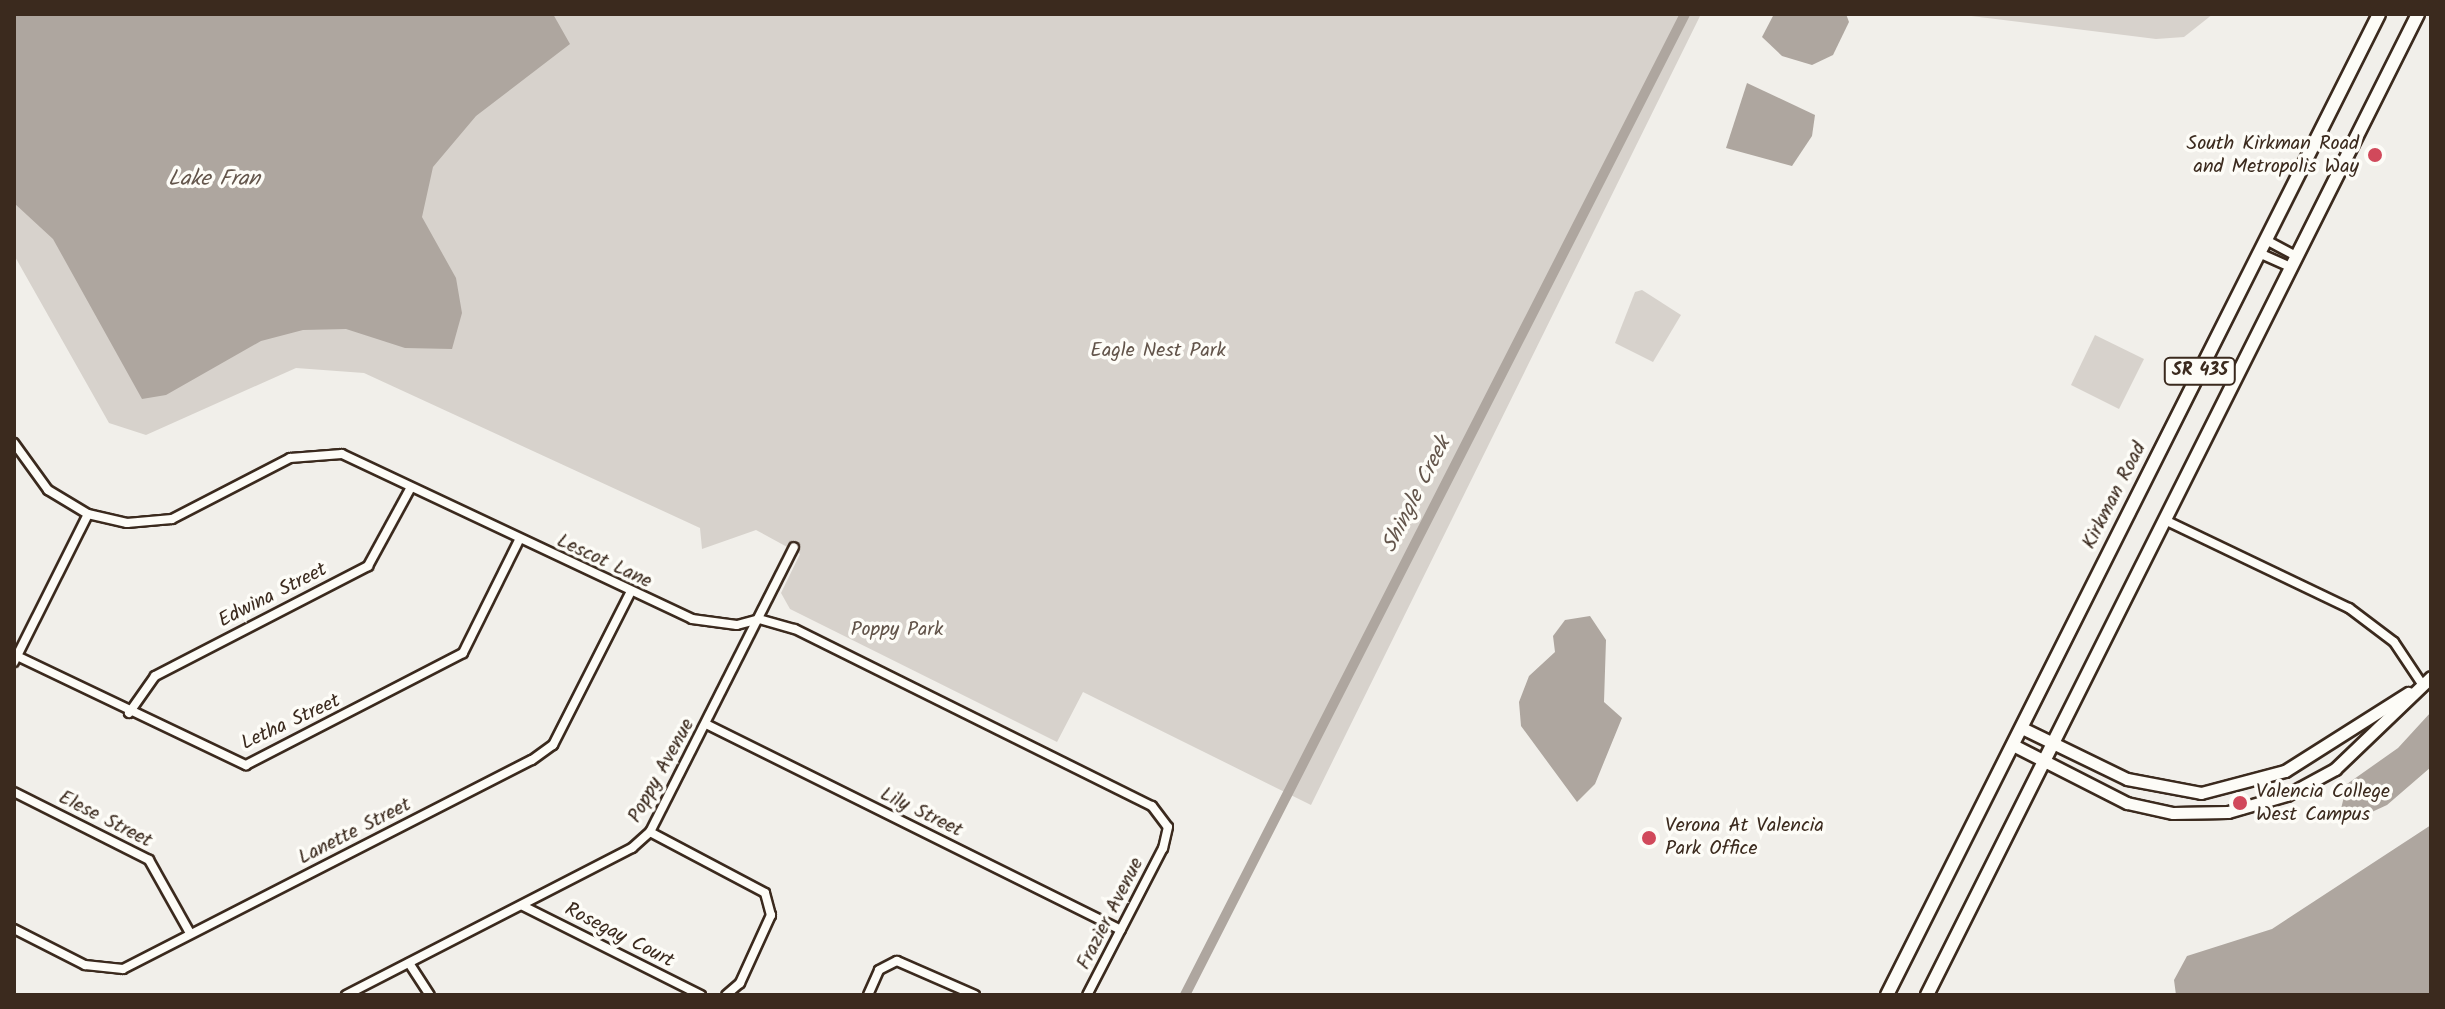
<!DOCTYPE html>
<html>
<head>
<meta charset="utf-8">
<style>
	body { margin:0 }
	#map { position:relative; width:2445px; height:1009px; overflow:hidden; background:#f1efea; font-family:Kalam,sans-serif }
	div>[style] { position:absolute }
	.green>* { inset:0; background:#d7d2cc }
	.water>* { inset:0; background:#aea69f }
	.canal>* { height:10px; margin:-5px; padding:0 5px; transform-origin:5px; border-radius:5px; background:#aea69f }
	.roads { filter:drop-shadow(2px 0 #3b2a1e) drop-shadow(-2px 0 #3b2a1e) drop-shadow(0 2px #3b2a1e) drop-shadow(0 -2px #3b2a1e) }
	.street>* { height:8px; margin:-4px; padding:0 4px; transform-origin:4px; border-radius:4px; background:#fdfcf7 }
	.secondary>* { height:11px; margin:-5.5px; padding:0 5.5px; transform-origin:5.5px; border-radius:5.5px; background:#fdfcf7 }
	.primary>* { height:12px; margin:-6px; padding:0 6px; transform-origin:6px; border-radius:6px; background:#fdfcf7 }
	.dots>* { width:22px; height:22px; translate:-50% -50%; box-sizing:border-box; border:4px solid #fdfcf7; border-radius:50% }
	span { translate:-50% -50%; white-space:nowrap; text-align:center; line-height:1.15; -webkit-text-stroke:7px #fdfcf7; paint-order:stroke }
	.shield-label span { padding:2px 6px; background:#fdfcf7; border:2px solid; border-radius:6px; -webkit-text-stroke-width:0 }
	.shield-label { font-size:18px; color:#3b2a1e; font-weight:700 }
	.poi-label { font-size:20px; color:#3b2a1e }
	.right { translate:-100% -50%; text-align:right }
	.left { translate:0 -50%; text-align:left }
	.park-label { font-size:20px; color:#62544a }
	.street-label { font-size:20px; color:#3b2a1e }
	.water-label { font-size:22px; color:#63554b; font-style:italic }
	.frame { position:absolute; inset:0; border:16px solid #3b2a1e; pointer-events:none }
</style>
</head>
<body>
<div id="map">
	<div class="green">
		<i style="clip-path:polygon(14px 14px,1701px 14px,1311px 805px,1083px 692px,1057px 742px,790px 609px,781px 593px,800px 554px,756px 530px,702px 549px,700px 528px,364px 373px,296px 368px,146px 435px,109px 423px,14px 255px)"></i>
		<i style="clip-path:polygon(1955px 14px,2213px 14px,2184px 37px,2156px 39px)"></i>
		<i style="clip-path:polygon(1642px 290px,1681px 315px,1653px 362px,1615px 343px,1635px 292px)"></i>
		<i style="clip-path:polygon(2095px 335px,2144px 359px,2119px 409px,2071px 385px)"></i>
	</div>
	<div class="water">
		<i style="clip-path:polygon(14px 14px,553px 14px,570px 44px,476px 116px,433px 167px,422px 217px,456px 278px,462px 313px,452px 349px,405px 348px,346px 329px,303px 330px,261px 341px,166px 395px,142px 399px,53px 239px,14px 203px)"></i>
		<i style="clip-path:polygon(1774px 14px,1846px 14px,1849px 22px,1833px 55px,1812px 65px,1782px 56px,1762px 37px)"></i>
		<i style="clip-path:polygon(1747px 83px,1815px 115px,1812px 136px,1792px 166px,1726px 148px)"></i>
		<i style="clip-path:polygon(1590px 616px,1606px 640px,1604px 702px,1622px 718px,1595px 784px,1577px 802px,1521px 726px,1519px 702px,1529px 676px,1555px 652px,1553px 636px,1565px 620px)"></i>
		<i style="clip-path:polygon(2431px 712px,2431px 767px,2387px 805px,2361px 817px,2341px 809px,2347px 784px,2398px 748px)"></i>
		<i style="clip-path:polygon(2431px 825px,2431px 995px,2176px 995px,2174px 980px,2187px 956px,2272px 929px)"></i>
	</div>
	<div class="canal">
		<i style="left:1185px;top:995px;width:1101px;rotate:-62.99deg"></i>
	</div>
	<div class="roads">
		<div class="street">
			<i style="left:2266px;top:240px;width:34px;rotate:28deg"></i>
			<i style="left:2259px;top:253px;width:35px;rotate:24deg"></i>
			<i style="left:14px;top:443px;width:58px;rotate:54.1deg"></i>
			<i style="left:48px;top:490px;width:47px;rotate:31deg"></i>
			<i style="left:88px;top:514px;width:40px;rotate:13deg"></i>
			<i style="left:127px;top:523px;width:45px;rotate:-5.1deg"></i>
			<i style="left:172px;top:519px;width:133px;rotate:-27.3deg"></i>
			<i style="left:290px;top:458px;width:52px;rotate:-4.4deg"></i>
			<i style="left:342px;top:454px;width:387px;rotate:25.2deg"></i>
			<i style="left:692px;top:619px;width:45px;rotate:7.6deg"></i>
			<i style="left:737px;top:625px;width:23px;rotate:-15deg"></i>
			<i style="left:759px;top:619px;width:37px;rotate:16deg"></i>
			<i style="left:795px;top:629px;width:398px;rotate:26.4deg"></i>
			<i style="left:1152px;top:806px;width:26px;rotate:53deg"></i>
			<i style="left:1168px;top:827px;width:22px;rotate:103deg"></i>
			<i style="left:1163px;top:848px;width:165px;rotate:117.3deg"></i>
			<i style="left:2165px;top:520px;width:204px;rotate:25.6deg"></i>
			<i style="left:2349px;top:608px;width:56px;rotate:37.1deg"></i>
			<i style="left:2394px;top:642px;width:50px;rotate:56.3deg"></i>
			<i style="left:17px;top:656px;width:254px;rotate:25.5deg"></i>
			<i style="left:246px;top:765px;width:244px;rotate:-27.3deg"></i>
			<i style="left:463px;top:653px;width:126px;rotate:-63.6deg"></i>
			<i style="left:14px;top:662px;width:165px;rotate:-63.4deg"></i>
			<i style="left:129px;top:713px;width:45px;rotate:-54.9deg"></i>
			<i style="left:155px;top:676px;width:240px;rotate:-27.3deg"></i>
			<i style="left:368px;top:566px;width:88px;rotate:-61.4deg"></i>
			<i style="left:706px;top:724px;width:463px;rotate:26.4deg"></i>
			<i style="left:14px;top:792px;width:151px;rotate:26.7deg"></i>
			<i style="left:149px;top:860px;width:84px;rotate:60.7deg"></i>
			<i style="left:650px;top:832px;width:130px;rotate:27.9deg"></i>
			<i style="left:765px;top:893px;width:23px;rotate:75deg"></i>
			<i style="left:771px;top:915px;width:75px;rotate:114.5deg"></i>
			<i style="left:740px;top:983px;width:18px;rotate:139deg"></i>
			<i style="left:523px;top:906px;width:199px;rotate:26.6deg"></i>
			<i style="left:14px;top:929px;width:80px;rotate:26.9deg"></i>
			<i style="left:85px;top:965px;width:38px;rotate:6deg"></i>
			<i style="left:123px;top:969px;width:459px;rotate:-27.1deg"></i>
			<i style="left:532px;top:760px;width:26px;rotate:-36deg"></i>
			<i style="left:553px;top:745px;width:170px;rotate:-63.1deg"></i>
			<i style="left:409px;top:963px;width:38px;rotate:57deg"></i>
			<i style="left:346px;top:995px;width:322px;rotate:-27.2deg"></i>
			<i style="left:632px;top:848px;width:24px;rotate:-42deg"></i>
			<i style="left:650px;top:832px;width:319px;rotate:-63.2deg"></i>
			<i style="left:868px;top:995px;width:27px;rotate:-66deg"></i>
			<i style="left:879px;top:970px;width:20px;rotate:-27deg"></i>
			<i style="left:897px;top:961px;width:85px;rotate:23.6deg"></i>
		</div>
		<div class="secondary">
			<i style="left:2022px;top:728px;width:117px;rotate:25.9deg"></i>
			<i style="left:2127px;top:779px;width:75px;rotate:10.7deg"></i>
			<i style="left:2201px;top:793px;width:87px;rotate:-14.7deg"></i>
			<i style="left:2285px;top:771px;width:146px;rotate:-32.4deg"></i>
			<i style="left:2013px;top:745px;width:128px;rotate:27deg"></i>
			<i style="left:2127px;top:803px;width:47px;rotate:12.3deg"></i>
			<i style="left:2173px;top:813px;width:55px;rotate:-1deg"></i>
			<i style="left:2228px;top:812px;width:61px;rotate:-16.1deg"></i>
			<i style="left:2287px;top:795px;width:55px;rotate:-28.4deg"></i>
			<i style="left:2335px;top:769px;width:133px;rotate:-43.8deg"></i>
		</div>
		<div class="primary">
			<i style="left:1887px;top:995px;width:1097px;rotate:-63.36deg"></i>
			<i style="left:1927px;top:995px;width:1097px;rotate:-63.41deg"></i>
		</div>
	</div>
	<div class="dots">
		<i style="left:2375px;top:155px;background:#d1495b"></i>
		<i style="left:2240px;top:803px;background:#d1495b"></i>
		<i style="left:1649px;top:838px;background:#d1495b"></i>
	</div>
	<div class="shield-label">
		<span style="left:2200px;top:371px">SR 435</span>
	</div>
	<div class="poi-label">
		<span class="right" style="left:2359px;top:156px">South Kirkman Road<br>and Metropolis Way</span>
		<span class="left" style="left:2256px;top:804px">Valencia College<br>West Campus</span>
		<span class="left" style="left:1665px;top:838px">Verona At Valencia<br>Park Office</span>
	</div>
	<div class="park-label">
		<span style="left:1158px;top:351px">Eagle Nest Park</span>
		<span style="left:897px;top:630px">Poppy Park</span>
	</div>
	<div class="street-label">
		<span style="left:2115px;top:496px;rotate:-63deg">Kirkman Road</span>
		<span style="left:604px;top:562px;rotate:25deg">Lescot Lane</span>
		<span style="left:273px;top:596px;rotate:-27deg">Edwina Street</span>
		<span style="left:291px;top:723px;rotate:-25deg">Letha Street</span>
		<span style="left:662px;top:771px;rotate:-61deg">Poppy Avenue</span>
		<span style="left:921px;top:813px;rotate:26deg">Lily Street</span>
		<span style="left:105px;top:820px;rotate:27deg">Elese Street</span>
		<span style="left:355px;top:832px;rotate:-27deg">Lanette Street</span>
		<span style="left:1111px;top:914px;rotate:-63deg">Frazier Avenue</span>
		<span style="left:619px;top:936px;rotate:27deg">Rosegay Court</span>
	</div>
	<div class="water-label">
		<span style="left:214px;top:180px">Lake Fran</span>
		<span style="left:1417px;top:495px;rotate:-63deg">Shingle Creek</span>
	</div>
	<div class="frame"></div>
</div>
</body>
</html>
